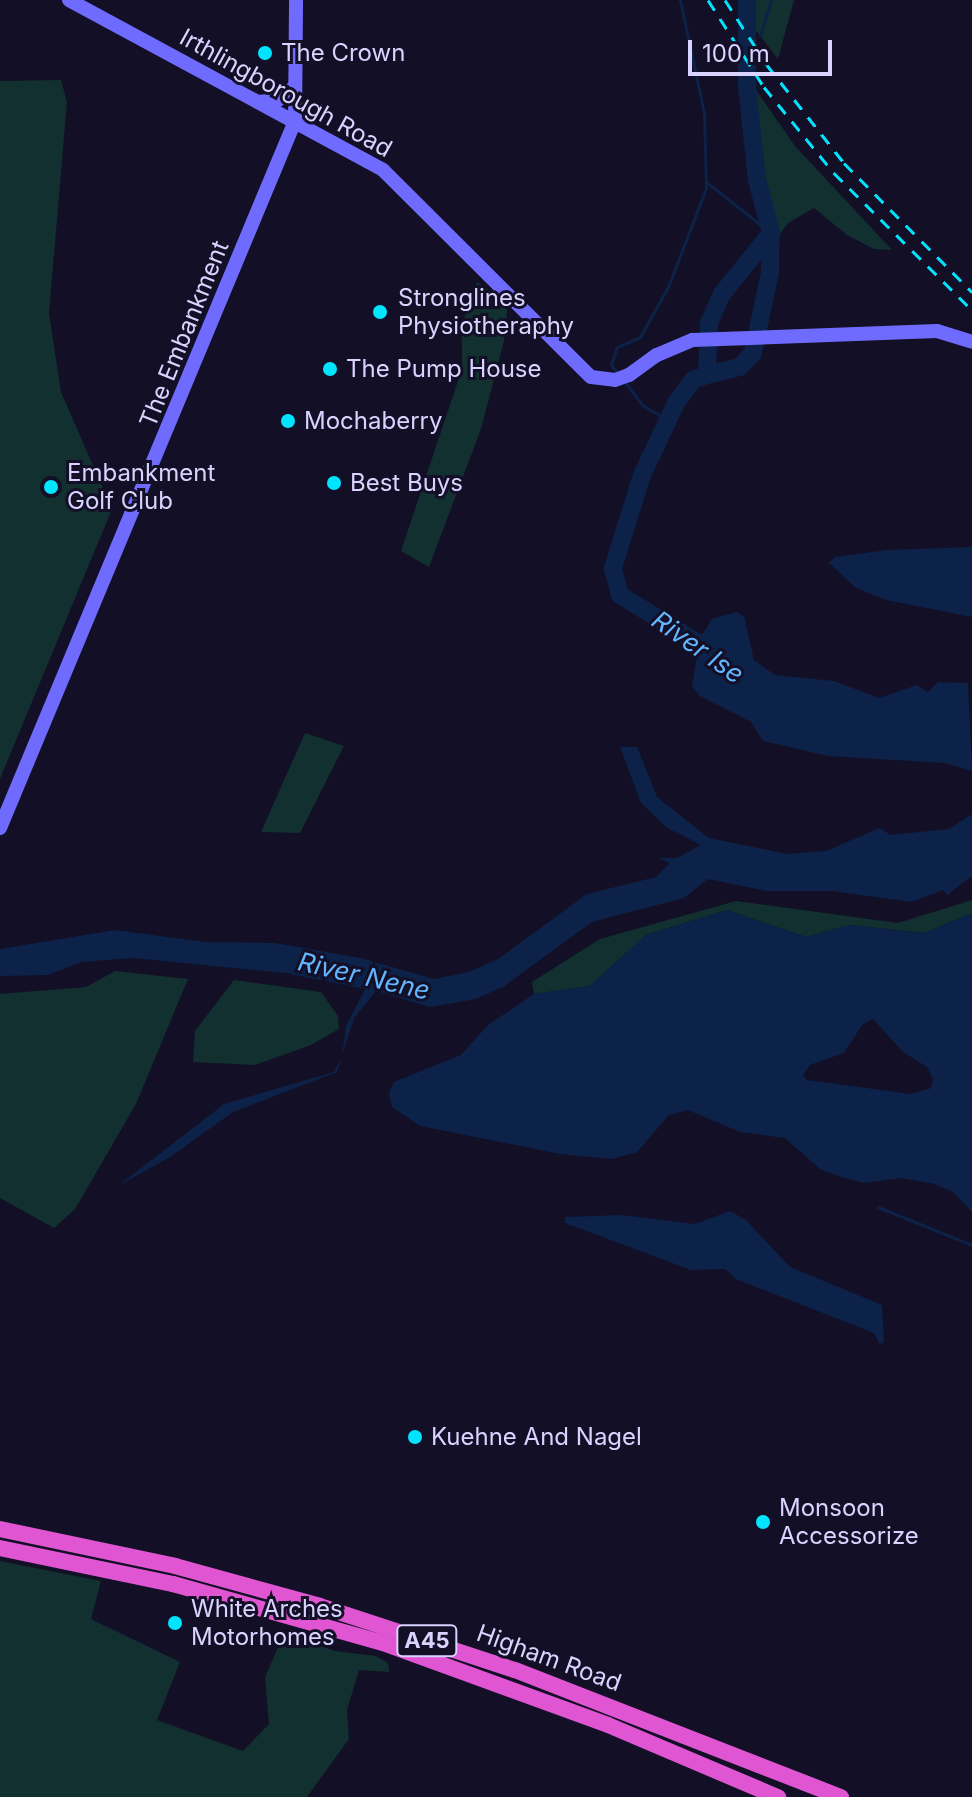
<!DOCTYPE html>
<html>
<head>
<meta charset="utf-8">
<style>
	body { margin:0 }
	#map { position:relative; width:972px; height:1797px; overflow:hidden; background:#130f26; font-family:Inter,sans-serif }
	div>[style] { position:absolute }
	.green>* { inset:0; background:#12302f }
	.water>* { inset:0; background:#0c2248 }
	.stream>* { height:3px; margin:-1.5px; padding:0 1.5px; transform-origin:1.5px; border-radius:1.5px; background:#0c2248 }
	.river>* { height:18px; margin:-9px; padding:0 9px; transform-origin:9px; border-radius:9px; background:#0c2248 }
	.secondary>* { height:14px; margin:-7px; padding:0 7px; transform-origin:7px; border-radius:7px; background:#6f6bff }
	.trunk>* { height:16px; margin:-8px; padding:0 8px; transform-origin:8px; border-radius:8px; background:#e055d1 }
	.rail>* { height:3px; margin-top:-1.5px; transform-origin:0; background:repeating-linear-gradient(90deg,#00e5ff 0 12px,transparent 0 22px) }
	.dots>* { width:22px; height:22px; translate:-50% -50%; box-sizing:border-box; border:4px solid #130f26; border-radius:50% }
	span { translate:-50% -50%; white-space:nowrap; text-align:center; line-height:1.15; -webkit-text-stroke:6px #130f26; paint-order:stroke }
	.shield-label span { padding:2px 6px; background:#130f26; border:2px solid; border-radius:6px; -webkit-text-stroke-width:0 }
	.shield-label { font-size:22px; color:#d9d4ff; font-weight:700 }
	.poi-label { font-size:24px; color:#d9d4ff }
	.left { translate:0 -50%; text-align:left }
	.street-label { font-size:24px; color:#d9d4ff }
	.water-label { font-size:26px; color:#62b6ff; font-style:italic }
	.scale { position:absolute; left:688px; top:40px; width:144px; height:36px; box-sizing:border-box; border:4px solid #d9d4ff; border-top:0; padding-left:10px; font-size:24px; line-height:28px; white-space:nowrap; color:#d9d4ff; -webkit-text-stroke:6px #130f26; paint-order:stroke }
</style>
</head>
<body>
<div id="map">
	<div class="green">
		<i style="clip-path:polygon(747px 0,794px 0,778px 59px,755px 29px)"></i>
		<i style="clip-path:polygon(740px 67px,795px 146px,892px 250px,874px 249px,847px 235px,814px 208px,788px 223px,772px 245px,767px 240px,749px 173px,755px 152px,747px 147px)"></i>
		<i style="clip-path:polygon(61px 80px,67px 102px,49px 313px,61px 392px,112px 509px,0 779px,0 81px)"></i>
		<i style="clip-path:polygon(477px 282px,508px 303px,504px 341px,481px 429px,429px 567px,401px 551px,462px 369px,462px 325px)"></i>
		<i style="clip-path:polygon(305px 733px,344px 746px,300px 833px,261px 832px)"></i>
		<i style="clip-path:polygon(972px 900px,972px 913px,925px 933px,850px 925px,806px 937px,727px 910px,646px 935px,590px 986px,534px 994px,532px 982px,600px 939px,736px 901px,898px 923px)"></i>
		<i style="clip-path:polygon(115px 971px,188px 979px,136px 1104px,75px 1209px,54px 1228px,0 1198px,0 994px,86px 987px)"></i>
		<i style="clip-path:polygon(234px 980px,321px 992px,338px 1016px,339px 1029px,311px 1045px,255px 1065px,193px 1062px,195px 1031px)"></i>
		<i style="clip-path:polygon(0 1561px,101px 1581px,91px 1619px,180px 1662px,157px 1720px,243px 1751px,269px 1724px,265px 1677px,284px 1634px,335px 1651px,376px 1656px,388px 1663px,389px 1672px,359px 1670px,347px 1710px,349px 1739px,307px 1797px,0 1797px)"></i>
	</div>
	<div class="water">
		<i style="clip-path:polygon(972px 547px,972px 617px,886px 600px,856px 588px,829px 563px,835px 557px,887px 550px)"></i>
		<i style="clip-path:polygon(736px 612px,744px 616px,754px 660px,775px 675px,834px 681px,879px 698px,917px 685px,928px 692px,938px 682px,968px 683px,972px 771px,945px 763px,828px 756px,763px 741px,751px 722px,700px 696px,692px 686px,700px 638px,712px 619px)"></i>
		<i style="clip-path:polygon(620px 747px,637px 747px,657px 797px,709px 838px,787px 854px,826px 851px,880px 828px,890px 835px,949px 829px,972px 814px,972px 876px,947px 895px,943px 890px,912px 902px,832px 891px,767px 891px,708px 879px,684px 898px,592px 922px,503px 987px,476px 999px,430px 1007px,376px 991px,354px 1018px,337px 1072px,233px 1112px,170px 1157px,118px 1186px,224px 1104px,334px 1072px,342px 1056px,346px 1026px,365px 989px,285px 973px,133px 958px,81px 962px,48px 975px,0 976px,0 949px,115px 930px,206px 942px,275px 943px,361px 958px,434px 979px,469px 972px,498px 959px,587px 894px,656px 877px,670px 863px,658px 858px,677px 858px,701px 845px,666px 827px,641px 803px)"></i>
		<i style="clip-path:polygon(evenodd,727px 910px,806px 937px,849px 925px,925px 933px,972px 913px,972px 1212px,953px 1192px,935px 1184px,901px 1178px,864px 1183px,838px 1176px,820px 1169px,785px 1138px,740px 1132px,688px 1110px,669px 1115px,637px 1152px,612px 1159px,560px 1154px,420px 1126px,392px 1107px,389px 1093px,394px 1082px,461px 1055px,488px 1025px,534px 994px,590px 986px,646px 935px,727px 910px,873px 1019px,903px 1052px,927px 1067px,933px 1079px,931px 1088px,911px 1094px,807px 1080px,803px 1075px,810px 1065px,844px 1053px,862px 1025px,873px 1019px)"></i>
		<i style="clip-path:polygon(730px 1211px,746px 1220px,790px 1267px,882px 1305px,884px 1341px,880px 1345px,874px 1333px,736px 1279px,725px 1269px,691px 1270px,565px 1223px,565px 1217px,622px 1215px,695px 1224px)"></i>
	</div>
	<div class="stream">
		<i style="left:760px;top:36px;width:38px;rotate:-73deg"></i>
		<i style="left:706px;top:182px;width:83px;rotate:38.1deg"></i>
		<i style="left:616px;top:371px;width:8px;rotate:-130deg"></i>
		<i style="left:611px;top:365px;width:19px;rotate:-72deg"></i>
		<i style="left:617px;top:347px;width:25px;rotate:-23deg"></i>
		<i style="left:640px;top:337px;width:57px;rotate:-60.8deg"></i>
		<i style="left:668px;top:287px;width:106px;rotate:-69deg"></i>
		<i style="left:706px;top:188px;width:75px;rotate:-91.5deg"></i>
		<i style="left:704px;top:113px;width:116px;rotate:-102deg"></i>
		<i style="left:626px;top:383px;width:27px;rotate:54deg"></i>
		<i style="left:642px;top:405px;width:30px;rotate:30deg"></i>
		<i style="left:878px;top:1207px;width:101px;rotate:22deg"></i>
	</div>
	<div class="river">
		<i style="left:707px;top:375px;width:34px;rotate:-14deg"></i>
		<i style="left:740px;top:367px;width:19px;rotate:-47deg"></i>
		<i style="left:753px;top:353px;width:83px;rotate:-78.1deg"></i>
		<i style="left:770px;top:272px;width:39px;rotate:-89deg"></i>
		<i style="left:713px;top:660px;width:23px;rotate:-131deg"></i>
		<i style="left:698px;top:643px;width:92px;rotate:-148.4deg"></i>
		<i style="left:620px;top:595px;width:28px;rotate:-105deg"></i>
		<i style="left:613px;top:568px;width:97px;rotate:-72.7deg"></i>
		<i style="left:642px;top:475px;width:80px;rotate:-64.7deg"></i>
		<i style="left:676px;top:403px;width:29px;rotate:-54deg"></i>
		<i style="left:693px;top:380px;width:15px;rotate:-20deg"></i>
		<i style="left:707px;top:375px;width:52px;rotate:-87.8deg"></i>
		<i style="left:709px;top:323px;width:32px;rotate:-66deg"></i>
		<i style="left:722px;top:294px;width:78px;rotate:-51.2deg"></i>
		<i style="left:771px;top:233px;width:55px;rotate:-104.8deg"></i>
		<i style="left:757px;top:180px;width:95px;rotate:-96.1deg"></i>
		<i style="left:747px;top:86px;width:86px;rotate:-90deg"></i>
	</div>
	<div class="secondary">
		<i style="left:69px;top:0;width:357px;rotate:28.4deg"></i>
		<i style="left:383px;top:170px;width:293px;rotate:44.9deg"></i>
		<i style="left:591px;top:377px;width:24px;rotate:7deg"></i>
		<i style="left:615px;top:380px;width:15px;rotate:-20deg"></i>
		<i style="left:629px;top:375px;width:34px;rotate:-36deg"></i>
		<i style="left:657px;top:355px;width:39px;rotate:-23deg"></i>
		<i style="left:693px;top:340px;width:244px;rotate:-2.1deg"></i>
		<i style="left:937px;top:331px;width:37px;rotate:17deg"></i>
		<i style="left:258px;top:102px;width:20px;rotate:-6deg"></i>
		<i style="left:278px;top:100px;width:22px;rotate:-39deg"></i>
		<i style="left:0;top:828px;width:766px;rotate:-67.35deg"></i>
		<i style="left:295px;top:121px;width:121px;rotate:-89.5deg"></i>
	</div>
	<div class="trunk">
		<i style="left:0;top:1529px;width:179px;rotate:11.9deg"></i>
		<i style="left:175px;top:1566px;width:150px;rotate:15.4deg"></i>
		<i style="left:320px;top:1606px;width:205px;rotate:18.2deg"></i>
		<i style="left:515px;top:1670px;width:350px;rotate:21.3deg"></i>
		<i style="left:0;top:1548px;width:177px;rotate:11.8deg"></i>
		<i style="left:173px;top:1584px;width:218px;rotate:15.7deg"></i>
		<i style="left:383px;top:1643px;width:239px;rotate:20deg"></i>
		<i style="left:608px;top:1725px;width:185px;rotate:23deg"></i>
	</div>
	<div class="rail">
		<i style="left:708px;top:0;width:103px;rotate:57.2deg"></i>
		<i style="left:764px;top:87px;width:111px;rotate:50.9deg"></i>
		<i style="left:834px;top:173px;width:194px;rotate:44.8deg"></i>
		<i style="left:725px;top:0;width:77px;rotate:57.1deg"></i>
		<i style="left:767px;top:65px;width:125px;rotate:51.8deg"></i>
		<i style="left:844px;top:163px;width:182px;rotate:45.2deg"></i>
	</div>
	<div class="dots">
		<i style="left:265px;top:53px;background:#00e5ff"></i>
		<i style="left:380px;top:312px;background:#00e5ff"></i>
		<i style="left:330px;top:369px;background:#00e5ff"></i>
		<i style="left:288px;top:421px;background:#00e5ff"></i>
		<i style="left:334px;top:483px;background:#00e5ff"></i>
		<i style="left:51px;top:487px;background:#00e5ff"></i>
		<i style="left:415px;top:1437px;background:#00e5ff"></i>
		<i style="left:763px;top:1522px;background:#00e5ff"></i>
		<i style="left:175px;top:1623px;background:#00e5ff"></i>
	</div>
	<div class="shield-label">
		<span style="left:427px;top:1641px">A45</span>
	</div>
	<div class="poi-label">
		<span class="left" style="left:281px;top:53px">The Crown</span>
		<span class="left" style="left:398px;top:312px">Stronglines<br>Physiotheraphy</span>
		<span class="left" style="left:346px;top:369px">The Pump House</span>
		<span class="left" style="left:304px;top:421px">Mochaberry</span>
		<span class="left" style="left:67px;top:487px">Embankment<br>Golf Club</span>
		<span class="left" style="left:350px;top:483px">Best Buys</span>
		<span class="left" style="left:431px;top:1437px">Kuehne And Nagel</span>
		<span class="left" style="left:779px;top:1522px">Monsoon<br>Accessorize</span>
		<span class="left" style="left:191px;top:1623px">White Arches<br>Motorhomes</span>
	</div>
	<div class="street-label">
		<span style="left:286px;top:93px;rotate:29deg">Irthlingborough Road</span>
		<span style="left:184px;top:334px;rotate:-68deg">The Embankment</span>
		<span style="left:549px;top:1658px;rotate:20deg">Higham Road</span>
	</div>
	<div class="water-label">
		<span style="left:698px;top:647px;rotate:35deg">River Ise</span>
		<span style="left:364px;top:976px;rotate:13deg">River Nene</span>
	</div>
	<div class="scale">100 m</div>
</div>
</body>
</html>
